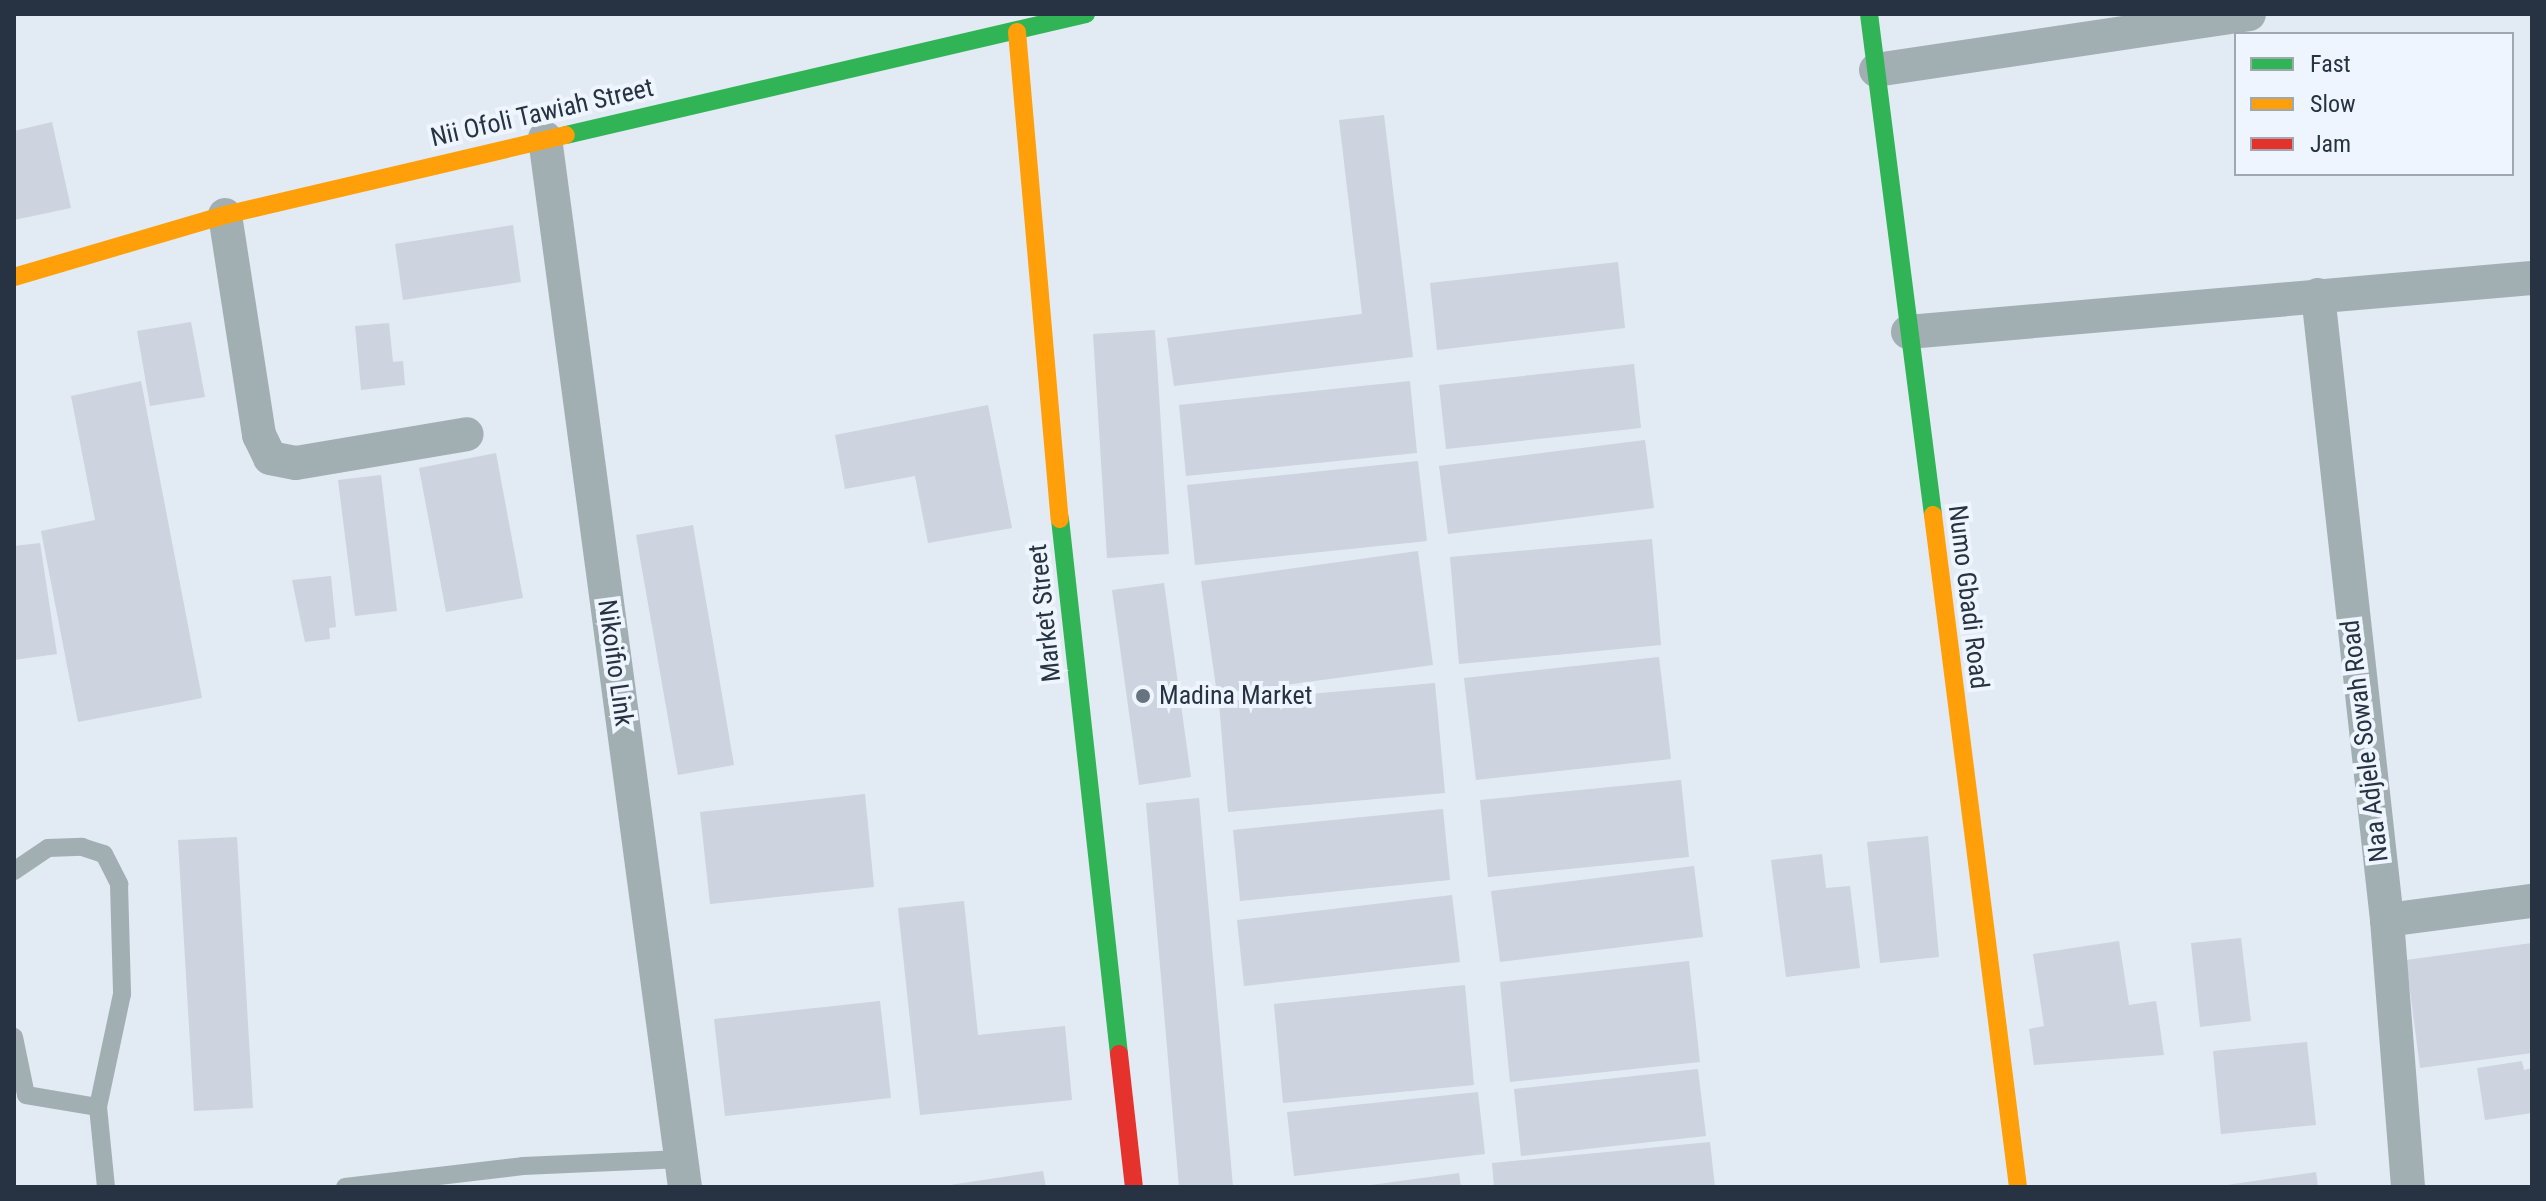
<!DOCTYPE html>
<html>
<head>
<meta charset="utf-8">
<style>
	body { margin:0 }
	#map { position:relative; width:2546px; height:1201px; overflow:hidden; background:#e2eaf3; font-family:"Roboto Condensed",sans-serif }
	div>[style] { position:absolute }
	.building>* { inset:0; background:#cdd3df }
	.lane>* { height:18px; margin:-9px; padding:0 9px; transform-origin:9px; border-radius:9px; background:#a2afb2 }
	.street>* { height:34px; margin:-17px; padding:0 17px; transform-origin:17px; border-radius:17px; background:#a2afb2 }
	.fast>* { height:18px; margin:-9px; padding:0 9px; transform-origin:9px; border-radius:9px; background:#30b455 }
	.slow>* { height:18px; margin:-9px; padding:0 9px; transform-origin:9px; border-radius:9px; background:#ff9f0a }
	.jam>* { height:18px; margin:-9px; padding:0 9px; transform-origin:9px; border-radius:9px; background:#e5322d }
	.dots>* { width:22px; height:22px; translate:-50% -50%; box-sizing:border-box; border:4px solid #eff5fe; border-radius:50% }
	span { translate:-50% -50%; white-space:nowrap; text-align:center; line-height:1.15; -webkit-text-stroke:8px #eff5fe; paint-order:stroke }
	.street-label { font-size:26px; color:#273342 }
	.poi-label { font-size:26px; color:#273342 }
	.left { translate:0 -50%; text-align:left }
	.frame { position:absolute; inset:0; border:16px solid #273342; pointer-events:none }
	.legend { position:absolute; left:2234px; top:32px; width:280px; height:144px; box-sizing:border-box; background:#eff5fe; border:2px solid #9fa7b3; margin:0; padding:10px 14px; list-style:none; font-size:24px; color:#273342 }
	.legend li { display:flex; align-items:center; gap:16px; height:40px }
	.legend b { width:40px; border:2px solid #9fa7b3 }
</style>
</head>
<body>
<div id="map">
	<div class="building">
		<i style="clip-path:polygon(1384px 115px,1413px 357px,1174px 386px,1167px 338px,1362px 314px,1339px 120px)"></i>
		<i style="clip-path:polygon(52px 122px,71px 208px,14px 220px,14px 131px)"></i>
		<i style="clip-path:polygon(513px 225px,521px 282px,403px 300px,395px 244px)"></i>
		<i style="clip-path:polygon(1618px 262px,1625px 328px,1437px 350px,1430px 283px)"></i>
		<i style="clip-path:polygon(191px 322px,205px 397px,150px 406px,137px 331px)"></i>
		<i style="clip-path:polygon(389px 323px,393px 362px,403px 361px,405px 385px,361px 390px,355px 326px)"></i>
		<i style="clip-path:polygon(1155px 330px,1169px 554px,1107px 558px,1093px 334px)"></i>
		<i style="clip-path:polygon(1634px 364px,1641px 428px,1446px 449px,1439px 385px)"></i>
		<i style="clip-path:polygon(141px 381px,202px 698px,78px 722px,41px 531px,95px 520px,71px 396px)"></i>
		<i style="clip-path:polygon(1410px 381px,1417px 453px,1186px 476px,1179px 405px)"></i>
		<i style="clip-path:polygon(988px 405px,1012px 528px,928px 543px,915px 476px,845px 489px,835px 435px)"></i>
		<i style="clip-path:polygon(1645px 440px,1654px 508px,1448px 534px,1439px 466px)"></i>
		<i style="clip-path:polygon(496px 453px,523px 598px,446px 612px,419px 468px)"></i>
		<i style="clip-path:polygon(1418px 461px,1427px 541px,1195px 565px,1187px 485px)"></i>
		<i style="clip-path:polygon(381px 475px,397px 611px,355px 616px,338px 480px)"></i>
		<i style="clip-path:polygon(693px 525px,734px 765px,678px 775px,636px 535px)"></i>
		<i style="clip-path:polygon(1652px 539px,1661px 645px,1459px 664px,1450px 557px)"></i>
		<i style="clip-path:polygon(40px 543px,57px 654px,14px 660px,14px 546px)"></i>
		<i style="clip-path:polygon(1418px 551px,1433px 665px,1217px 694px,1201px 581px)"></i>
		<i style="clip-path:polygon(331px 576px,336px 627px,329px 628px,330px 639px,305px 642px,292px 580px)"></i>
		<i style="clip-path:polygon(1164px 583px,1191px 777px,1139px 785px,1112px 590px)"></i>
		<i style="clip-path:polygon(1659px 657px,1671px 759px,1476px 780px,1464px 678px)"></i>
		<i style="clip-path:polygon(1435px 683px,1445px 793px,1228px 812px,1219px 702px)"></i>
		<i style="clip-path:polygon(1681px 780px,1689px 857px,1488px 877px,1480px 800px)"></i>
		<i style="clip-path:polygon(865px 794px,874px 887px,710px 904px,700px 812px)"></i>
		<i style="clip-path:polygon(1199px 798px,1233px 1187px,1179px 1187px,1146px 803px)"></i>
		<i style="clip-path:polygon(1443px 809px,1450px 880px,1240px 901px,1233px 830px)"></i>
		<i style="clip-path:polygon(1928px 836px,1939px 957px,1880px 963px,1867px 842px)"></i>
		<i style="clip-path:polygon(237px 837px,253px 1108px,194px 1111px,178px 840px)"></i>
		<i style="clip-path:polygon(1822px 854px,1826px 888px,1850px 886px,1860px 968px,1786px 977px,1771px 860px)"></i>
		<i style="clip-path:polygon(1694px 866px,1703px 937px,1500px 962px,1491px 891px)"></i>
		<i style="clip-path:polygon(1452px 895px,1460px 962px,1244px 986px,1237px 920px)"></i>
		<i style="clip-path:polygon(964px 901px,978px 1035px,1065px 1026px,1072px 1100px,920px 1115px,898px 908px)"></i>
		<i style="clip-path:polygon(2241px 938px,2251px 1021px,2200px 1027px,2191px 943px)"></i>
		<i style="clip-path:polygon(2119px 941px,2129px 1005px,2156px 1001px,2164px 1055px,2034px 1065px,2029px 1029px,2044px 1026px,2033px 954px)"></i>
		<i style="clip-path:polygon(2532px 943px,2532px 1053px,2420px 1068px,2406px 960px)"></i>
		<i style="clip-path:polygon(1689px 961px,1700px 1062px,1510px 1082px,1500px 982px)"></i>
		<i style="clip-path:polygon(1465px 985px,1474px 1085px,1283px 1103px,1274px 1004px)"></i>
		<i style="clip-path:polygon(880px 1001px,891px 1098px,725px 1116px,714px 1019px)"></i>
		<i style="clip-path:polygon(2307px 1042px,2316px 1125px,2221px 1134px,2213px 1051px)"></i>
		<i style="clip-path:polygon(2522px 1061px,2524px 1070px,2532px 1068px,2532px 1113px,2485px 1120px,2477px 1068px)"></i>
		<i style="clip-path:polygon(1698px 1069px,1706px 1136px,1521px 1156px,1514px 1089px)"></i>
		<i style="clip-path:polygon(1478px 1092px,1485px 1154px,1294px 1176px,1287px 1112px)"></i>
		<i style="clip-path:polygon(1710px 1142px,1715px 1187px,1494px 1187px,1492px 1163px)"></i>
		<i style="clip-path:polygon(1043px 1171px,1046px 1187px,950px 1187px,950px 1185px)"></i>
		<i style="clip-path:polygon(2316px 1172px,2318px 1187px,2228px 1187px,2227px 1185px)"></i>
		<i style="clip-path:polygon(1459px 1173px,1461px 1187px,1371px 1187px,1371px 1185px)"></i>
	</div>
	<div class="lane">
		<i style="left:14px;top:871px;width:41px;rotate:-34.1deg"></i>
		<i style="left:48px;top:848px;width:34px;rotate:-2deg"></i>
		<i style="left:82px;top:847px;width:23px;rotate:18deg"></i>
		<i style="left:104px;top:854px;width:34px;rotate:63deg"></i>
		<i style="left:119px;top:884px;width:110px;rotate:88.4deg"></i>
		<i style="left:122px;top:994px;width:116px;rotate:102deg"></i>
		<i style="left:98px;top:1107px;width:80px;rotate:84.3deg"></i>
		<i style="left:14px;top:1037px;width:59px;rotate:78.3deg"></i>
		<i style="left:26px;top:1095px;width:73px;rotate:9.5deg"></i>
		<i style="left:345px;top:1187px;width:179px;rotate:-6.7deg"></i>
		<i style="left:523px;top:1166px;width:159px;rotate:-2.5deg"></i>
	</div>
	<div class="street">
		<i style="left:1876px;top:70px;width:377px;rotate:-8.5deg"></i>
		<i style="left:545px;top:138px;width:1058px;rotate:82.4deg"></i>
		<i style="left:225px;top:215px;width:223px;rotate:81.2deg"></i>
		<i style="left:259px;top:435px;width:25px;rotate:64deg"></i>
		<i style="left:270px;top:458px;width:26px;rotate:11deg"></i>
		<i style="left:296px;top:463px;width:173px;rotate:-9.6deg"></i>
		<i style="left:2318px;top:295px;width:629px;rotate:83.7deg"></i>
		<i style="left:2387px;top:920px;width:268px;rotate:85.5deg"></i>
		<i style="left:1908px;top:332px;width:626px;rotate:-4.95deg"></i>
		<i style="left:2387px;top:920px;width:146px;rotate:-7.5deg"></i>
	</div>
	<div class="fast">
		<i style="left:1869px;top:14px;width:505px;rotate:82.72deg"></i>
		<i style="left:566px;top:135px;width:534px;rotate:-13.1deg"></i>
		<i style="left:1060px;top:519px;width:538px;rotate:83.71deg"></i>
	</div>
	<div class="slow">
		<i style="left:1017px;top:32px;width:489px;rotate:85deg"></i>
		<i style="left:14px;top:277px;width:220px;rotate:-16.4deg"></i>
		<i style="left:225px;top:215px;width:350px;rotate:-13.2deg"></i>
		<i style="left:1933px;top:515px;width:677px;rotate:82.79deg"></i>
	</div>
	<div class="jam">
		<i style="left:1119px;top:1054px;width:134px;rotate:83.6deg"></i>
	</div>
	<div class="dots">
		<i style="left:1143px;top:696px;background:#687380"></i>
	</div>
	<div class="street-label">
		<span style="left:542px;top:113px;rotate:-13deg">Nii Ofoli Tawiah Street</span>
		<span style="left:1968px;top:597px;rotate:83deg">Numo Gbadi Road</span>
		<span style="left:1045px;top:613px;rotate:-96deg">Market Street</span>
		<span style="left:615px;top:663px;rotate:82deg">Nikoifio Link</span>
		<span style="left:2365px;top:741px;rotate:-97deg">Naa Adjele Sowah Road</span>
	</div>
	<div class="poi-label">
		<span class="left" style="left:1159px;top:696px">Madina Market</span>
	</div>
	<div class="frame"></div>
	<ul class="legend">
	<li><b style="height:10px;background:#30b455"></b>Fast</li>
	<li><b style="height:10px;background:#ff9f0a"></b>Slow</li>
	<li><b style="height:10px;background:#e5322d"></b>Jam</li>
	</ul>
</div>
</body>
</html>
